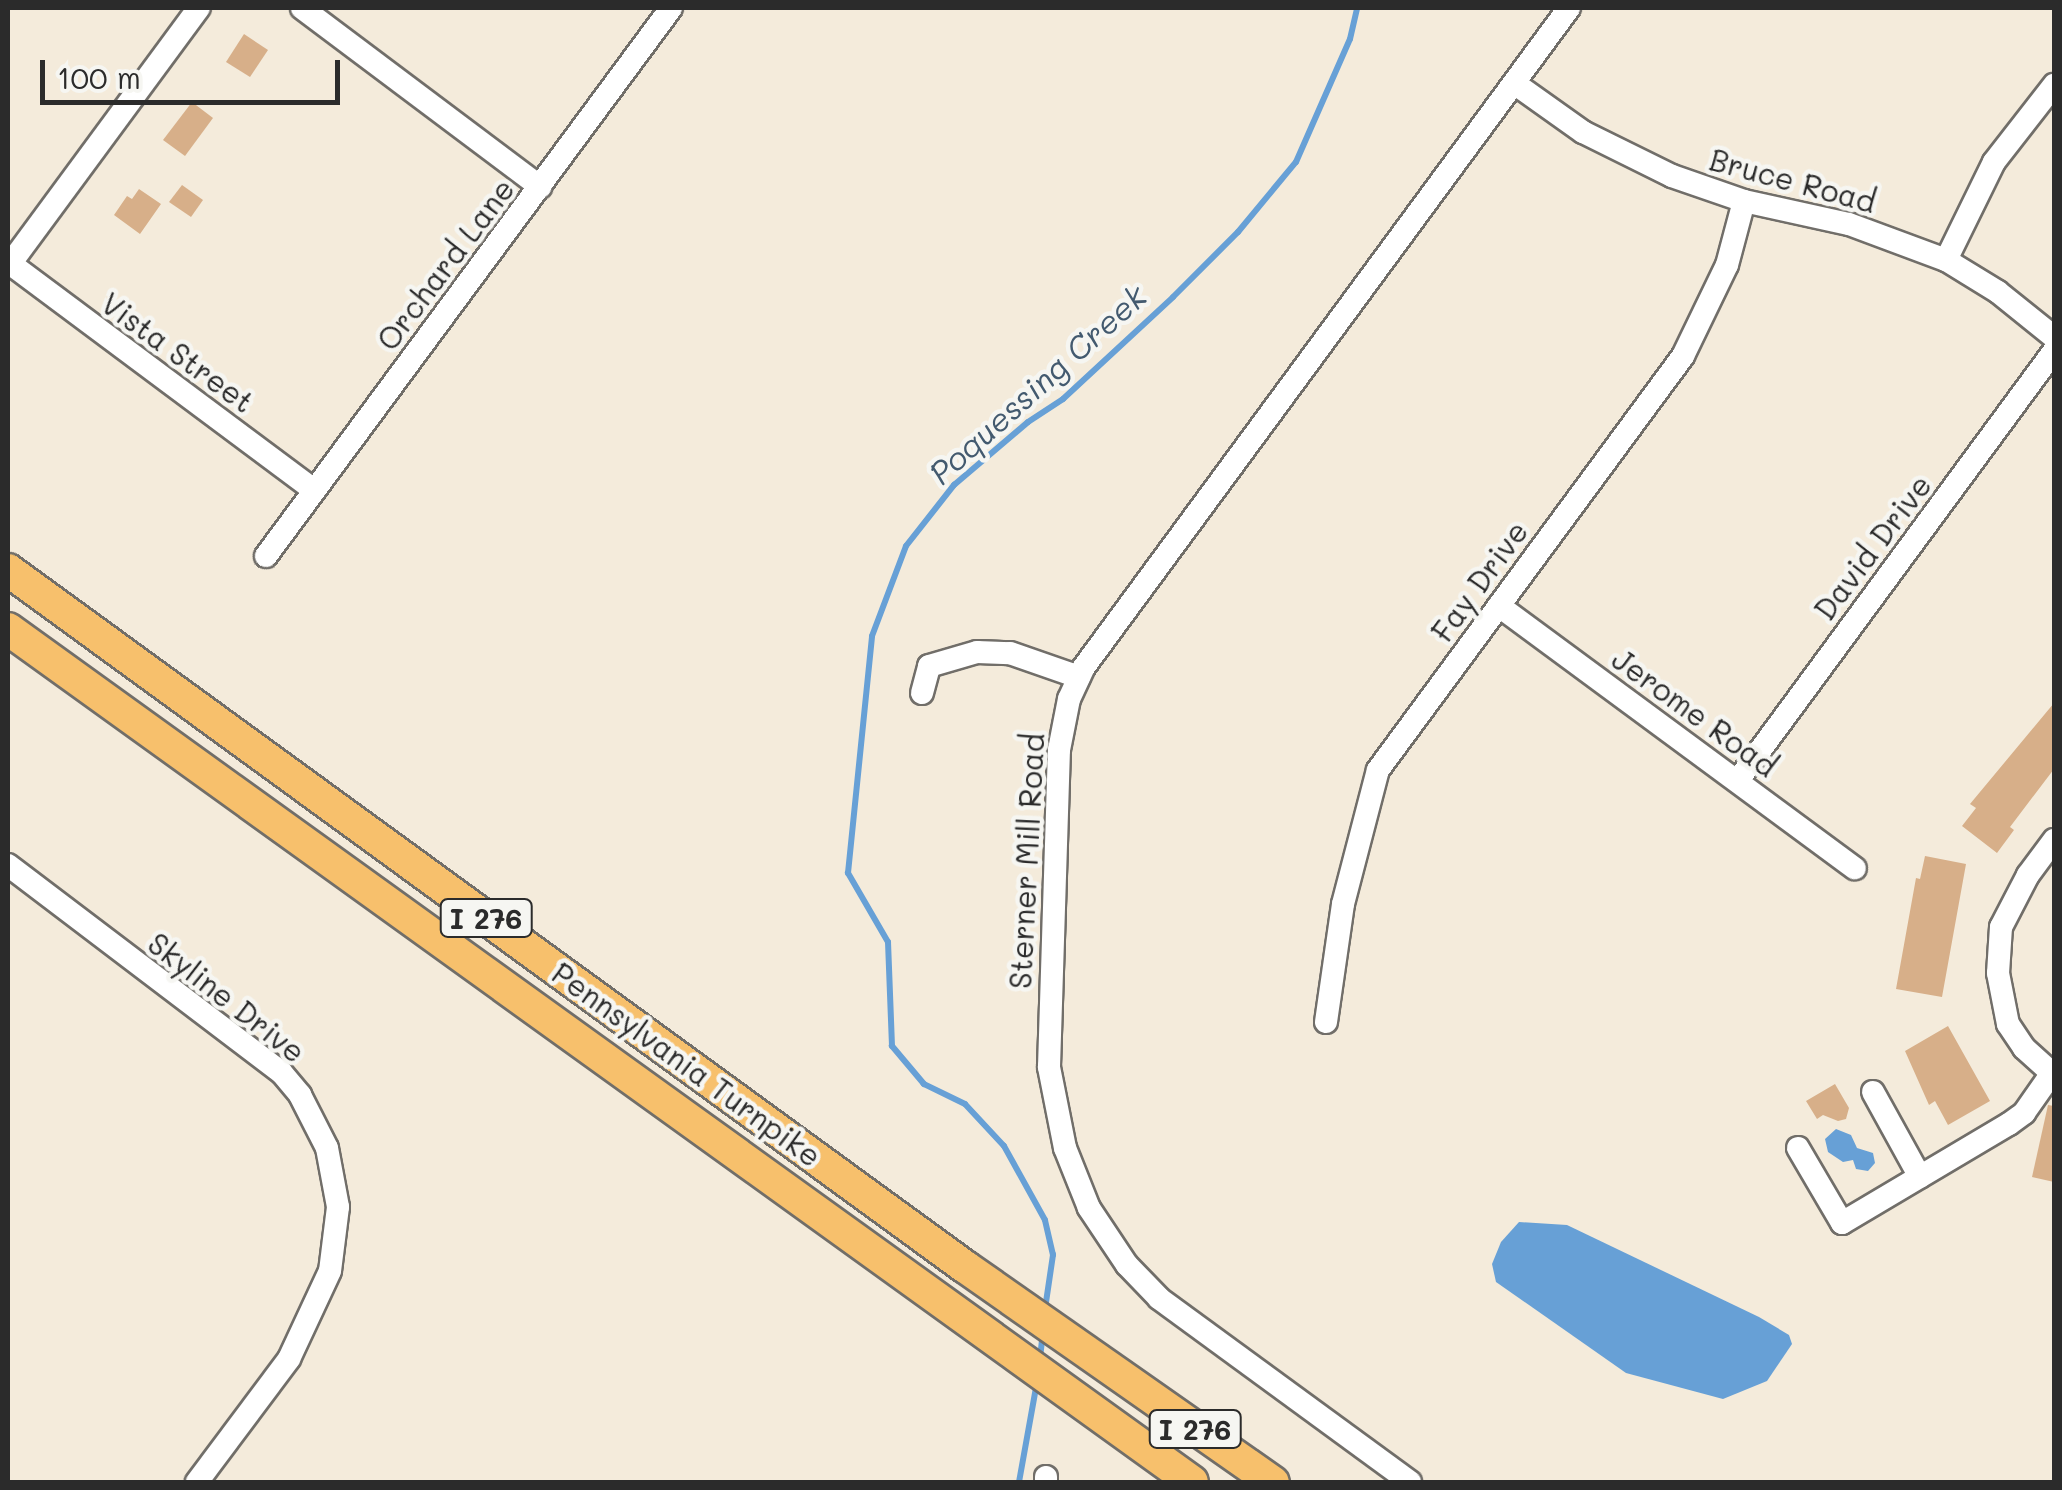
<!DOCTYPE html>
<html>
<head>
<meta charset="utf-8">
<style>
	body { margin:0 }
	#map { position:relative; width:2062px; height:1490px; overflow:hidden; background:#f4ebdb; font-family:Mali,sans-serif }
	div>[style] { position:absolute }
	.water>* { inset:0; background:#67a0d6 }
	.stream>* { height:6px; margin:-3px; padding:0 3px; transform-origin:3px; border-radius:3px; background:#67a0d6 }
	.building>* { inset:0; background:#d7af89 }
	.roads { filter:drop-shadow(2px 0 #716e69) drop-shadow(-2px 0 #716e69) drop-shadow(0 2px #716e69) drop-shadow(0 -2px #716e69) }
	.minor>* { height:22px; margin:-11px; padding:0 11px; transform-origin:11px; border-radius:11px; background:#fff }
	.highway>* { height:32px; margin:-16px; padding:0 16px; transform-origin:16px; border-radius:16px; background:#f7c06c }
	span { translate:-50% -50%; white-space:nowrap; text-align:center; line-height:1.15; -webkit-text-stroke:9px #f6f6f2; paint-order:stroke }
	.shield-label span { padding:2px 8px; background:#f6f6f2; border:2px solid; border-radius:8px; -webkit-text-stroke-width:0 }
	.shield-label { font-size:28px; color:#2b2b2b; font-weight:700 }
	.street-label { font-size:30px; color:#2b2b2b }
	.water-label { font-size:32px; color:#435a6f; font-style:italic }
	.frame { position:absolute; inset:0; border:10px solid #2b2b2b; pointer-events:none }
	.scale { position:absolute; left:40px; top:60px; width:300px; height:45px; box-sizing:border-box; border:5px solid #2b2b2b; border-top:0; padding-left:12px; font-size:30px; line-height:35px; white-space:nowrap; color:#2b2b2b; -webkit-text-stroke:8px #f6f6f2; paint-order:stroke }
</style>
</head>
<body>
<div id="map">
	<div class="water">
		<i style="clip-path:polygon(1836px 1129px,1851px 1135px,1857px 1148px,1873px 1153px,1875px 1163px,1868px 1171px,1856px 1169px,1853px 1160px,1843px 1162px,1828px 1152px,1825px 1139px)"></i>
		<i style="clip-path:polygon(1519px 1222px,1567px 1225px,1759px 1317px,1789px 1335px,1792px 1344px,1767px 1381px,1723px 1399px,1626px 1373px,1496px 1282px,1492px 1264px,1501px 1242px)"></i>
	</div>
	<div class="stream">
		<i style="left:1045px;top:1309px;width:55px;rotate:-81.6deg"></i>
		<i style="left:1053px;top:1255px;width:36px;rotate:-103deg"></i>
		<i style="left:1045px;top:1220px;width:85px;rotate:-119deg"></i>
		<i style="left:1004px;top:1146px;width:57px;rotate:-132.9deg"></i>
		<i style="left:965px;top:1104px;width:46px;rotate:-154deg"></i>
		<i style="left:924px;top:1084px;width:50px;rotate:-130.1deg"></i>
		<i style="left:892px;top:1046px;width:104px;rotate:-92.2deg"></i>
		<i style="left:888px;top:942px;width:80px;rotate:-120.1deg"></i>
		<i style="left:848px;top:873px;width:238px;rotate:-84.2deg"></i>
		<i style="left:872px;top:636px;width:96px;rotate:-69.3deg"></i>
		<i style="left:906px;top:546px;width:78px;rotate:-51.8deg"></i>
		<i style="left:954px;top:485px;width:97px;rotate:-40.4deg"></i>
		<i style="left:1028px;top:422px;width:42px;rotate:-33.3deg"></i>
		<i style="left:1063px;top:399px;width:150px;rotate:-42.8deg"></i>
		<i style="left:1173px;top:297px;width:92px;rotate:-45deg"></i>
		<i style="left:1238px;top:232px;width:91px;rotate:-50.4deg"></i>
		<i style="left:1296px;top:162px;width:134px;rotate:-66.3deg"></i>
		<i style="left:1350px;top:39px;width:32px;rotate:-77deg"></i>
		<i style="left:1040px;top:1359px;width:27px;rotate:-84deg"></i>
		<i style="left:1019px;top:1482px;width:102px;rotate:-79.8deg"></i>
	</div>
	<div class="building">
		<i style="clip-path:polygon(244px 34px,268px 50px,250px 77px,226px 62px)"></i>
		<i style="clip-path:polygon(192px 102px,213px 118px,185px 156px,163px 140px)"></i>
		<i style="clip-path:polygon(182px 185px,203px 200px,191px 217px,169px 202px)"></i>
		<i style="clip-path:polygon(139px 189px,161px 204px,140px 234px,114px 215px,127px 196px,132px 199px)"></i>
		<i style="clip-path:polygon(2054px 703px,2054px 769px,2010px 827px,2014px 830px,1997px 853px,1962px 826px,1976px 808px,1970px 804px)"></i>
		<i style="clip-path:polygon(1925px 856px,1966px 864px,1942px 997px,1896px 989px,1916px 878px,1920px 879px)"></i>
		<i style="clip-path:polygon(1948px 1026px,1990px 1101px,1948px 1125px,1935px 1101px,1929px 1105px,1905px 1051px)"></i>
		<i style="clip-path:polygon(1835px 1084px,1849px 1108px,1846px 1119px,1838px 1121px,1823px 1115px,1817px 1119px,1806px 1101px)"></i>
		<i style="clip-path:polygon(2048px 1105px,2054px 1106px,2054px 1182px,2032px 1177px)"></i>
	</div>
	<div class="roads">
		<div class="minor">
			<i style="left:302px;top:8px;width:298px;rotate:36.9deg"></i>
			<i style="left:1514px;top:83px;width:85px;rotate:35.4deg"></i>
			<i style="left:1583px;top:132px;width:99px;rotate:26.3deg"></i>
			<i style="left:1672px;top:176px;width:76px;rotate:19.1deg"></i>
			<i style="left:1744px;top:201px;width:107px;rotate:12.4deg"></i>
			<i style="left:1849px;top:224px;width:103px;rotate:20.4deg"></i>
			<i style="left:1946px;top:260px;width:61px;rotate:31.6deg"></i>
			<i style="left:1998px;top:292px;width:72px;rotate:38.8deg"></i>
			<i style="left:1946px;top:260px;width:109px;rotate:-63.9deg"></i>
			<i style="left:1994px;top:162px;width:98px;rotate:-52.1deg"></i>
			<i style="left:8px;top:262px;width:382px;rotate:36.7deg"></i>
			<i style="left:10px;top:264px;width:318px;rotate:-53.6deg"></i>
			<i style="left:266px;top:556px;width:681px;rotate:-53.53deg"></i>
			<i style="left:1499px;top:606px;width:442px;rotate:36.4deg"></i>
			<i style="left:922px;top:693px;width:28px;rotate:-75deg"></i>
			<i style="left:929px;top:666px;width:50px;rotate:-16.3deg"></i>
			<i style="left:977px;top:652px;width:33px;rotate:2deg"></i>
			<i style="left:1010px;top:653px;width:73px;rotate:19.2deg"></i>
			<i style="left:1739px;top:779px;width:531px;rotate:-53.65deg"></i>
			<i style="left:2054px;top:840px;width:44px;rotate:126.6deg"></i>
			<i style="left:2028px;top:875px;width:59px;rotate:117.4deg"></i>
			<i style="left:2001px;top:927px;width:46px;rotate:93.7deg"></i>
			<i style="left:1998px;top:973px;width:52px;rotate:78.9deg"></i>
			<i style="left:2008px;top:1024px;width:29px;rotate:56deg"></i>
			<i style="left:2024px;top:1048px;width:40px;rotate:42deg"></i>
			<i style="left:8px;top:865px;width:343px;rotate:37.2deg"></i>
			<i style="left:281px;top:1072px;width:30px;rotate:50deg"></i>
			<i style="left:300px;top:1095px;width:59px;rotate:63deg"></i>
			<i style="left:327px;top:1148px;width:60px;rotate:79.4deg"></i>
			<i style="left:338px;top:1207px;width:64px;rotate:97.1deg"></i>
			<i style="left:330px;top:1271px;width:97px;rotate:115deg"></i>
			<i style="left:289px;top:1359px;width:154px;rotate:126.8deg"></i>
			<i style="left:1326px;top:1022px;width:119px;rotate:-81.8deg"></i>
			<i style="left:1343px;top:904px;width:138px;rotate:-75.4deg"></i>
			<i style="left:1378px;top:770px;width:514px;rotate:-53.62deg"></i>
			<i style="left:1683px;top:356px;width:101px;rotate:-64.2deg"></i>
			<i style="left:1727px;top:265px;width:66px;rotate:-75.1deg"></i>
			<i style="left:1873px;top:1092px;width:97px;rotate:61.1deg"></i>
			<i style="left:1798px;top:1148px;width:87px;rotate:59.6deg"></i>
			<i style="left:1842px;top:1223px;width:194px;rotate:-30.7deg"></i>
			<i style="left:2009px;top:1124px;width:19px;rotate:-36deg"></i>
			<i style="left:2024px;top:1113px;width:49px;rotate:-55deg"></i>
			<i style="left:1046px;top:1482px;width:5px;rotate:-90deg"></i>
			<i style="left:1410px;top:1482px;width:311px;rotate:-143.8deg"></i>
			<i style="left:1159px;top:1298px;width:46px;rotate:-134.1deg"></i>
			<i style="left:1127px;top:1265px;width:69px;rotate:-123.7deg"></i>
			<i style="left:1089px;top:1208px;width:65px;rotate:-111.8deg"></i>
			<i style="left:1065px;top:1148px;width:83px;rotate:-101.2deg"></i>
			<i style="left:1049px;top:1067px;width:317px;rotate:-88.2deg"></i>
			<i style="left:1059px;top:750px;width:52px;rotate:-78.9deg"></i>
			<i style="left:1069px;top:699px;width:35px;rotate:-65deg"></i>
			<i style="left:1084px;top:667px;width:818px;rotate:-53.65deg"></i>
		</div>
		<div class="highway">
			<i style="left:8px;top:570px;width:1183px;rotate:36.06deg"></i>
			<i style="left:964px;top:1266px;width:377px;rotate:35deg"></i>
			<i style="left:8px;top:629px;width:1459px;rotate:35.77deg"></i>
		</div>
	</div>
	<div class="shield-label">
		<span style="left:486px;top:918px">I 276</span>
		<span style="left:1195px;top:1429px">I 276</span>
	</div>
	<div class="street-label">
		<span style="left:1793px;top:180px;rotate:15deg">Bruce Road</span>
		<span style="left:445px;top:264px;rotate:-53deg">Orchard Lane</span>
		<span style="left:178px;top:352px;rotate:36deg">Vista Street</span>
		<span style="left:1872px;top:547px;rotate:-53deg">David Drive</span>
		<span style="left:1479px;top:581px;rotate:-54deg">Fay Drive</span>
		<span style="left:1695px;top:712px;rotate:36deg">Jerome Road</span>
		<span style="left:1026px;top:861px;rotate:-87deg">Sterner Mill Road</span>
		<span style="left:227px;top:997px;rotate:38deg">Skyline Drive</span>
		<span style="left:687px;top:1064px;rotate:36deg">Pennsylvania Turnpike</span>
	</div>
	<div class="water-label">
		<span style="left:1037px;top:384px;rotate:-42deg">Poquessing Creek</span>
	</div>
	<div class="frame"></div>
	<div class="scale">100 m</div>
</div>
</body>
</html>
